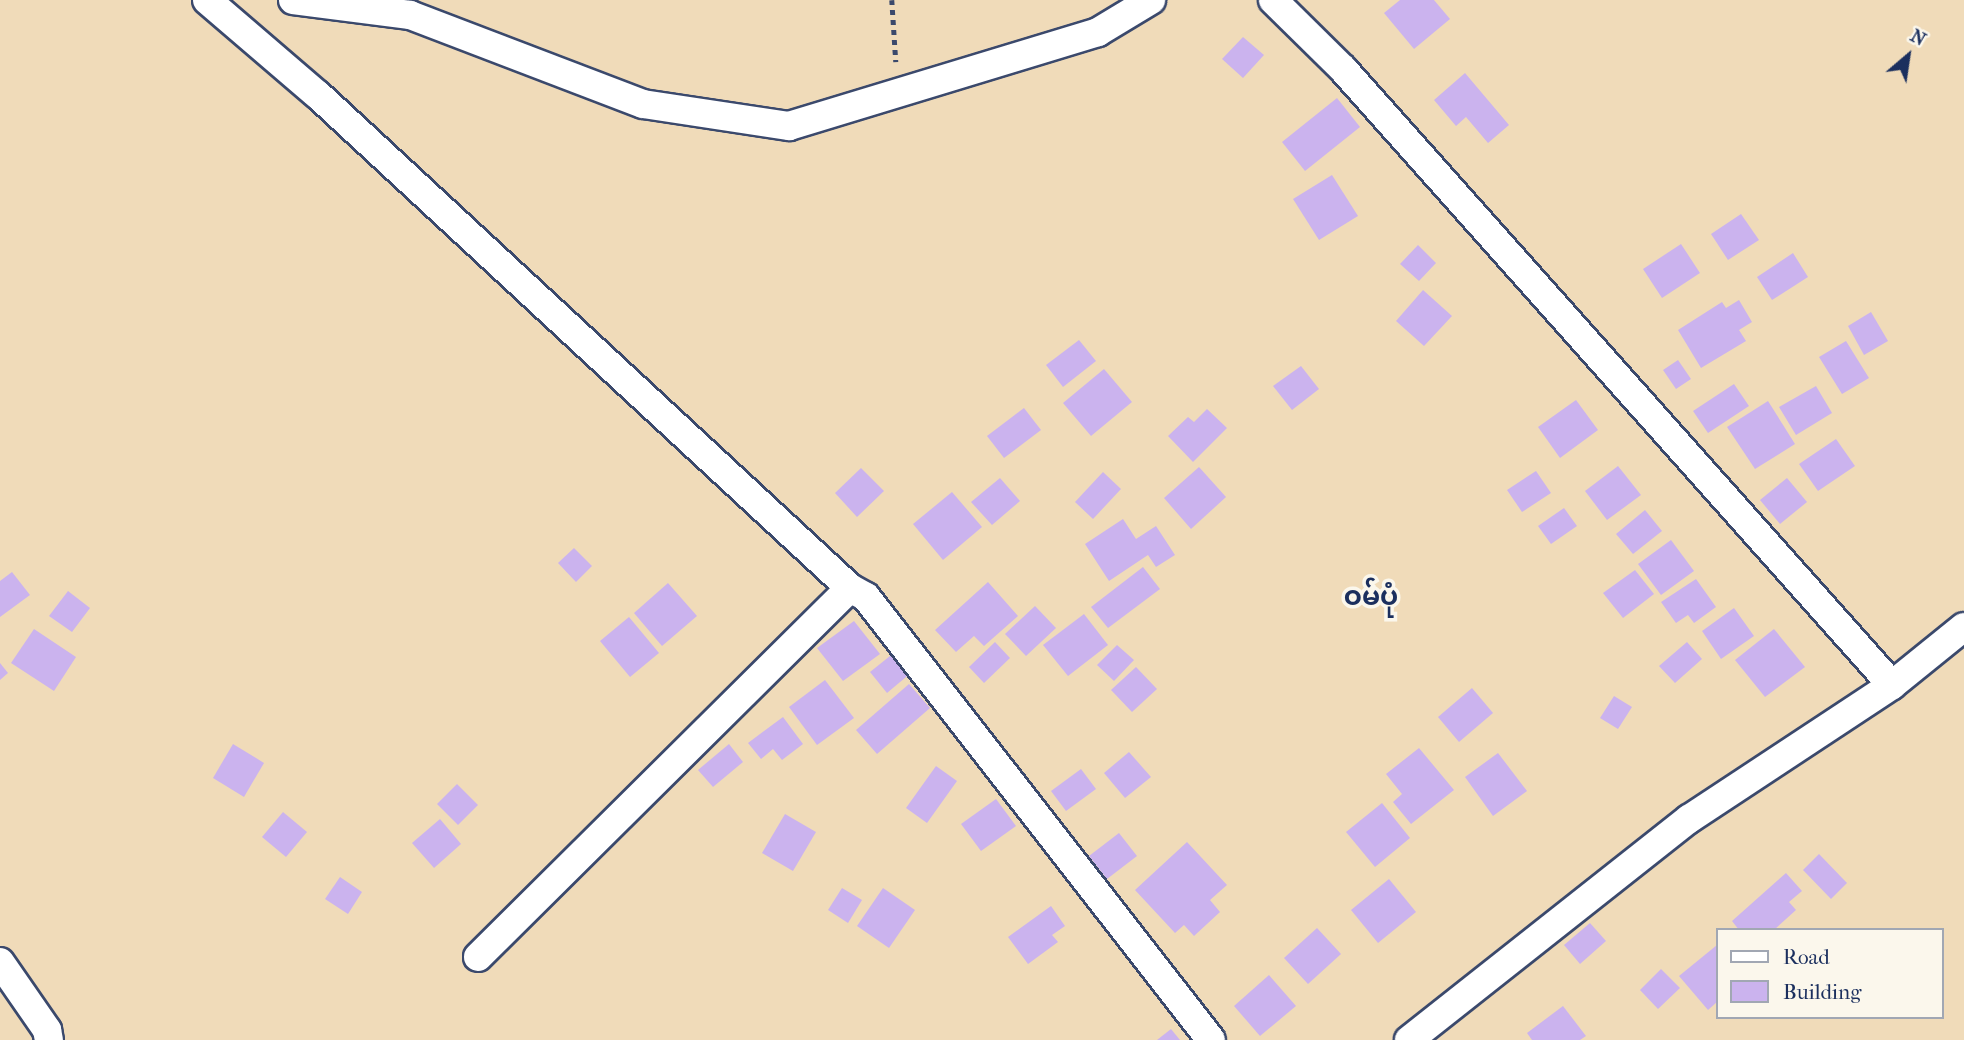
<!DOCTYPE html>
<html>
<head>
<meta charset="utf-8">
<style>
	body { margin:0 }
	#map { position:relative; width:1964px; height:1040px; overflow:hidden; background:#f0dbb9; font-family:"IM FELL French Canon","Noto Sans Myanmar",serif }
	div>[style] { position:absolute }
	.building>* { inset:0; background:#cbb3ee }
	.path>* { height:4.5px; margin-top:-2.25px; transform-origin:0; background:repeating-linear-gradient(90deg,#3b496c 0 5px,transparent 0 10px) }
	.roads { filter:drop-shadow(2px 0 #3b496c) drop-shadow(-2px 0 #3b496c) drop-shadow(0 2px #3b496c) drop-shadow(0 -2px #3b496c) }
	.minor>* { height:28px; margin:-14px; padding:0 14px; transform-origin:14px; border-radius:14px; background:#fff }
	span { translate:-50% -50%; white-space:nowrap; text-align:center; line-height:1.15; -webkit-text-stroke:7px #fbf7ec; paint-order:stroke }
	.quarter-label { font-size:26px; color:#1b2f5e; font-weight:700 }
	.legend { position:absolute; left:1716px; top:928px; width:228px; height:91px; box-sizing:border-box; background:#fbf7ec; border:2px solid #a1a7b3; margin:0; padding:9px 12px; list-style:none; font-size:21px; color:#1b2f5e }
	.legend li { display:flex; align-items:center; gap:14px; height:35px }
	.legend b { width:35px; border:2px solid #a1a7b3 }
	.north { position:absolute; left:1873px; top:21px; width:70px; height:70px; -webkit-text-stroke:5px #fbf7ec; paint-order:stroke; rotate:29deg; font-size:19px; font-weight:700; line-height:28px; text-align:center; color:#1b2f5e }
	.north::after { content:''; display:block; margin:auto; width:24px; height:32px; background:#1b2f5e; clip-path:polygon(50% 0,100% 100%,50% 72%,0 100%) }
</style>
</head>
<body>
<div id="map">
	<div class="building">
		<i style="clip-path:polygon(1400px 0,1434px 0,1450px 19px,1414px 49px,1384px 13px)"></i>
		<i style="clip-path:polygon(1243px 37px,1264px 55px,1243px 78px,1222px 59px)"></i>
		<i style="clip-path:polygon(1465px 73px,1509px 125px,1488px 143px,1466px 117px,1456px 126px,1434px 100px)"></i>
		<i style="clip-path:polygon(1337px 98px,1360px 127px,1305px 171px,1282px 142px)"></i>
		<i style="clip-path:polygon(1332px 175px,1358px 216px,1319px 240px,1293px 199px)"></i>
		<i style="clip-path:polygon(1741px 214px,1759px 240px,1728px 260px,1711px 234px)"></i>
		<i style="clip-path:polygon(1681px 244px,1700px 273px,1662px 298px,1643px 269px)"></i>
		<i style="clip-path:polygon(1418px 245px,1436px 263px,1419px 281px,1400px 264px)"></i>
		<i style="clip-path:polygon(1793px 253px,1808px 277px,1772px 300px,1757px 277px)"></i>
		<i style="clip-path:polygon(1423px 290px,1452px 316px,1424px 346px,1396px 321px)"></i>
		<i style="clip-path:polygon(1739px 300px,1752px 322px,1739px 330px,1746px 341px,1701px 368px,1678px 330px,1722px 302px,1726px 308px)"></i>
		<i style="clip-path:polygon(1871px 312px,1888px 341px,1864px 355px,1848px 326px)"></i>
		<i style="clip-path:polygon(1079px 340px,1096px 361px,1063px 387px,1046px 365px)"></i>
		<i style="clip-path:polygon(1846px 341px,1869px 378px,1842px 394px,1819px 357px)"></i>
		<i style="clip-path:polygon(1678px 360px,1691px 379px,1676px 389px,1663px 370px)"></i>
		<i style="clip-path:polygon(1301px 366px,1319px 389px,1292px 410px,1273px 386px)"></i>
		<i style="clip-path:polygon(1104px 369px,1132px 402px,1091px 436px,1063px 403px)"></i>
		<i style="clip-path:polygon(1734px 384px,1749px 406px,1708px 433px,1693px 411px)"></i>
		<i style="clip-path:polygon(1816px 386px,1832px 413px,1796px 435px,1779px 407px)"></i>
		<i style="clip-path:polygon(1576px 400px,1598px 430px,1560px 458px,1538px 427px)"></i>
		<i style="clip-path:polygon(1768px 401px,1795px 444px,1755px 469px,1727px 427px)"></i>
		<i style="clip-path:polygon(1024px 408px,1041px 430px,1004px 458px,987px 436px)"></i>
		<i style="clip-path:polygon(1207px 409px,1227px 428px,1193px 462px,1168px 436px,1188px 417px,1194px 422px)"></i>
		<i style="clip-path:polygon(1836px 439px,1855px 466px,1818px 491px,1799px 464px)"></i>
		<i style="clip-path:polygon(1618px 466px,1641px 495px,1607px 520px,1585px 491px)"></i>
		<i style="clip-path:polygon(1199px 467px,1226px 497px,1191px 529px,1164px 498px)"></i>
		<i style="clip-path:polygon(861px 468px,884px 491px,857px 517px,835px 493px)"></i>
		<i style="clip-path:polygon(1536px 471px,1551px 493px,1522px 512px,1507px 490px)"></i>
		<i style="clip-path:polygon(1103px 472px,1121px 489px,1093px 519px,1075px 502px)"></i>
		<i style="clip-path:polygon(1000px 478px,1020px 501px,992px 525px,971px 502px)"></i>
		<i style="clip-path:polygon(1787px 478px,1807px 502px,1780px 524px,1760px 500px)"></i>
		<i style="clip-path:polygon(952px 492px,982px 527px,943px 560px,913px 524px)"></i>
		<i style="clip-path:polygon(1564px 508px,1577px 526px,1551px 544px,1538px 526px)"></i>
		<i style="clip-path:polygon(1645px 510px,1662px 531px,1633px 554px,1616px 534px)"></i>
		<i style="clip-path:polygon(1123px 519px,1136px 539px,1156px 526px,1175px 555px,1156px 567px,1148px 555px,1109px 581px,1085px 544px)"></i>
		<i style="clip-path:polygon(1671px 540px,1694px 571px,1661px 595px,1638px 564px)"></i>
		<i style="clip-path:polygon(574px 548px,592px 566px,576px 582px,558px 563px)"></i>
		<i style="clip-path:polygon(1143px 567px,1160px 589px,1108px 628px,1091px 607px)"></i>
		<i style="clip-path:polygon(1635px 570px,1654px 594px,1623px 618px,1603px 593px)"></i>
		<i style="clip-path:polygon(12px 572px,30px 595px,0 617px,0 581px)"></i>
		<i style="clip-path:polygon(1696px 579px,1716px 607px,1694px 623px,1688px 615px,1676px 623px,1661px 602px)"></i>
		<i style="clip-path:polygon(988px 582px,1018px 616px,984px 646px,974px 636px,956px 652px,935px 630px)"></i>
		<i style="clip-path:polygon(668px 583px,697px 616px,662px 646px,634px 613px)"></i>
		<i style="clip-path:polygon(68px 591px,90px 608px,72px 632px,49px 616px)"></i>
		<i style="clip-path:polygon(1035px 606px,1056px 628px,1026px 656px,1005px 634px)"></i>
		<i style="clip-path:polygon(1734px 608px,1754px 636px,1721px 659px,1702px 631px)"></i>
		<i style="clip-path:polygon(1084px 614px,1108px 645px,1068px 676px,1043px 645px)"></i>
		<i style="clip-path:polygon(629px 617px,659px 653px,630px 677px,600px 641px)"></i>
		<i style="clip-path:polygon(854px 621px,880px 654px,843px 681px,817px 648px)"></i>
		<i style="clip-path:polygon(34px 629px,76px 657px,54px 691px,11px 663px)"></i>
		<i style="clip-path:polygon(1774px 629px,1805px 667px,1765px 697px,1735px 660px)"></i>
		<i style="clip-path:polygon(995px 642px,1010px 658px,984px 683px,969px 667px)"></i>
		<i style="clip-path:polygon(1687px 642px,1702px 659px,1675px 683px,1659px 666px)"></i>
		<i style="clip-path:polygon(1117px 645px,1134px 660px,1114px 681px,1097px 665px)"></i>
		<i style="clip-path:polygon(895px 652px,912px 672px,887px 693px,870px 672px)"></i>
		<i style="clip-path:polygon(0 663px,8px 673px,0 680px)"></i>
		<i style="clip-path:polygon(1136px 667px,1157px 689px,1132px 712px,1111px 690px)"></i>
		<i style="clip-path:polygon(825px 680px,854px 718px,817px 745px,789px 707px)"></i>
		<i style="clip-path:polygon(909px 684px,930px 708px,877px 754px,856px 730px)"></i>
		<i style="clip-path:polygon(1472px 688px,1493px 713px,1459px 742px,1438px 717px)"></i>
		<i style="clip-path:polygon(1614px 696px,1632px 707px,1618px 729px,1600px 718px)"></i>
		<i style="clip-path:polygon(783px 717px,803px 744px,782px 760px,773px 749px,761px 759px,748px 743px)"></i>
		<i style="clip-path:polygon(233px 744px,264px 763px,244px 797px,213px 778px)"></i>
		<i style="clip-path:polygon(729px 744px,743px 762px,713px 787px,698px 770px)"></i>
		<i style="clip-path:polygon(1419px 748px,1454px 790px,1411px 824px,1393px 802px,1402px 794px,1386px 774px)"></i>
		<i style="clip-path:polygon(1129px 752px,1151px 777px,1125px 798px,1104px 773px)"></i>
		<i style="clip-path:polygon(1498px 753px,1527px 791px,1493px 816px,1465px 777px)"></i>
		<i style="clip-path:polygon(936px 766px,957px 781px,927px 823px,906px 808px)"></i>
		<i style="clip-path:polygon(1081px 769px,1096px 789px,1066px 811px,1051px 791px)"></i>
		<i style="clip-path:polygon(457px 784px,478px 805px,458px 825px,437px 804px)"></i>
		<i style="clip-path:polygon(996px 799px,1016px 826px,981px 851px,961px 824px)"></i>
		<i style="clip-path:polygon(1382px 803px,1410px 838px,1375px 867px,1346px 832px)"></i>
		<i style="clip-path:polygon(283px 812px,307px 832px,286px 857px,262px 837px)"></i>
		<i style="clip-path:polygon(785px 814px,816px 832px,793px 871px,762px 853px)"></i>
		<i style="clip-path:polygon(440px 819px,461px 844px,434px 868px,412px 843px)"></i>
		<i style="clip-path:polygon(1119px 833px,1137px 856px,1107px 879px,1089px 856px)"></i>
		<i style="clip-path:polygon(1187px 842px,1227px 885px,1210px 900px,1220px 912px,1194px 936px,1184px 925px,1175px 933px,1135px 890px)"></i>
		<i style="clip-path:polygon(1819px 854px,1847px 883px,1831px 899px,1803px 870px)"></i>
		<i style="clip-path:polygon(1786px 873px,1802px 891px,1789px 902px,1796px 910px,1774px 930px,1739px 930px,1732px 921px)"></i>
		<i style="clip-path:polygon(340px 877px,362px 892px,348px 914px,325px 899px)"></i>
		<i style="clip-path:polygon(1389px 879px,1416px 912px,1378px 943px,1351px 910px)"></i>
		<i style="clip-path:polygon(842px 888px,862px 900px,848px 923px,828px 910px)"></i>
		<i style="clip-path:polygon(883px 888px,915px 910px,889px 948px,857px 926px)"></i>
		<i style="clip-path:polygon(1051px 906px,1065px 926px,1052px 935px,1058px 942px,1028px 964px,1008px 937px)"></i>
		<i style="clip-path:polygon(1590px 923px,1606px 941px,1580px 964px,1564px 945px)"></i>
		<i style="clip-path:polygon(1317px 928px,1341px 954px,1308px 984px,1284px 958px)"></i>
		<i style="clip-path:polygon(1717px 945px,1717px 1002px,1708px 1010px,1679px 976px)"></i>
		<i style="clip-path:polygon(1661px 969px,1680px 988px,1658px 1009px,1640px 990px)"></i>
		<i style="clip-path:polygon(1269px 975px,1296px 1006px,1260px 1036px,1234px 1006px)"></i>
		<i style="clip-path:polygon(1563px 1006px,1586px 1036px,1580px 1040px,1532px 1040px,1527px 1033px)"></i>
		<i style="clip-path:polygon(1171px 1029px,1180px 1040px,1157px 1040px)"></i>
	</div>
	<div class="path">
		<i style="left:892px;top:0;width:62px;rotate:86.3deg"></i>
	</div>
	<div class="roads">
		<div class="minor">
			<i style="left:207px;top:0;width:146px;rotate:40.6deg"></i>
			<i style="left:318px;top:95px;width:725px;rotate:42.82deg"></i>
			<i style="left:293px;top:0;width:118px;rotate:7.3deg"></i>
			<i style="left:410px;top:15px;width:249px;rotate:20.9deg"></i>
			<i style="left:643px;top:104px;width:148px;rotate:8.6deg"></i>
			<i style="left:789px;top:126px;width:323px;rotate:-16.9deg"></i>
			<i style="left:1098px;top:32px;width:62px;rotate:-31.1deg"></i>
			<i style="left:1273px;top:0;width:98px;rotate:44.6deg"></i>
			<i style="left:1343px;top:69px;width:825px;rotate:48.29deg"></i>
			<i style="left:478px;top:957px;width:524px;rotate:-44.77deg"></i>
			<i style="left:850px;top:588px;width:18px;rotate:29deg"></i>
			<i style="left:866px;top:597px;width:561px;rotate:52.09deg"></i>
			<i style="left:0;top:962px;width:83px;rotate:55.3deg"></i>
			<i style="left:47px;top:1030px;width:10px;rotate:79deg"></i>
			<i style="left:1409px;top:1040px;width:357px;rotate:-38.3deg"></i>
			<i style="left:1689px;top:819px;width:243px;rotate:-33.4deg"></i>
			<i style="left:1892px;top:685px;width:92px;rotate:-38.9deg"></i>
		</div>
	</div>
	<div class="quarter-label">
		<span style="left:1371px;top:597px">ဝမ်ပုံ</span>
	</div>
	<ul class="legend">
	<li><b style="height:9px;background:#fff"></b>Road</li>
	<li><b style="height:19px;background:#cbb3ee"></b>Building</li>
	</ul>
	<div class="north">N</div>
</div>
</body>
</html>
